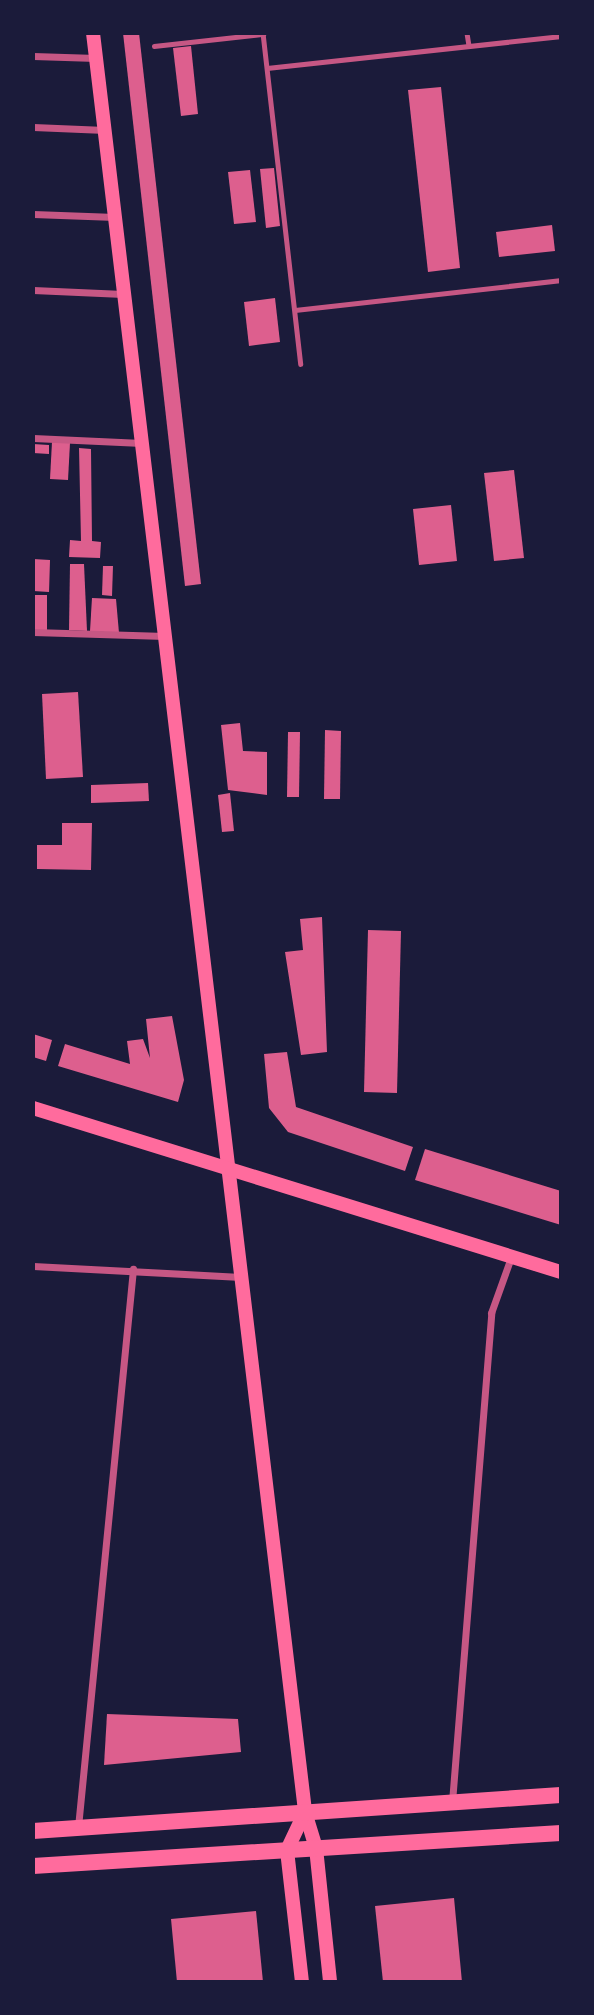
<!DOCTYPE html>
<html>
<head>
<meta charset="utf-8">
<style>
	body { margin:0 }
	#map { position:relative; width:594px; height:2015px; overflow:hidden; background:#1b1b3a; font-family:"Libre Baskerville",serif }
	div>[style] { position:absolute }
	.building>* { inset:0; background:#dd5f8e }
	.service>* { height:4.5px; margin:-2.25px; padding:0 2.25px; transform-origin:2.25px; border-radius:2.25px; background:#c65784 }
	.minor>* { height:7px; margin:-3.5px; padding:0 3.5px; transform-origin:3.5px; border-radius:3.5px; background:#c65784 }
	.secondary>* { height:14px; margin:-7px; padding:0 7px; transform-origin:7px; border-radius:7px; background:#ff6b9d }
	.primary>* { height:16px; margin:-8px; padding:0 8px; transform-origin:8px; border-radius:8px; background:#ff6b9d }
	span { translate:-50% -50%; white-space:nowrap; text-align:center; line-height:1.15; -webkit-text-stroke:7px #1b1b3a; paint-order:stroke }
	.frame { position:absolute; inset:0; border:35px solid #1b1b3a; pointer-events:none }
</style>
</head>
<body>
<div id="map">
	<div class="building">
		<i style="clip-path:polygon(123px 33px,139px 33px,201px 584px,185px 586px)"></i>
		<i style="clip-path:polygon(191px 46px,198px 114px,181px 116px,173px 48px)"></i>
		<i style="clip-path:polygon(441px 87px,460px 268px,428px 272px,408px 90px)"></i>
		<i style="clip-path:polygon(274px 168px,280px 226px,266px 228px,260px 169px)"></i>
		<i style="clip-path:polygon(250px 170px,256px 222px,234px 224px,228px 172px)"></i>
		<i style="clip-path:polygon(552px 225px,555px 251px,499px 257px,496px 232px)"></i>
		<i style="clip-path:polygon(275px 298px,280px 342px,249px 346px,244px 302px)"></i>
		<i style="clip-path:polygon(52px 442px,70px 443px,68px 480px,50px 479px)"></i>
		<i style="clip-path:polygon(33px 444px,49px 445px,49px 454px,33px 453px)"></i>
		<i style="clip-path:polygon(79px 448px,91px 449px,92px 541px,101px 542px,100px 558px,69px 557px,70px 540px,81px 541px)"></i>
		<i style="clip-path:polygon(514px 470px,524px 558px,494px 561px,484px 473px)"></i>
		<i style="clip-path:polygon(451px 505px,457px 561px,419px 565px,413px 509px)"></i>
		<i style="clip-path:polygon(33px 559px,50px 560px,49px 592px,33px 591px)"></i>
		<i style="clip-path:polygon(70px 564px,84px 564px,87px 631px,69px 630px)"></i>
		<i style="clip-path:polygon(103px 566px,113px 566px,112px 596px,102px 595px)"></i>
		<i style="clip-path:polygon(33px 595px,47px 595px,47px 630px,33px 630px)"></i>
		<i style="clip-path:polygon(92px 598px,116px 599px,119px 633px,90px 631px)"></i>
		<i style="clip-path:polygon(78px 692px,83px 777px,46px 779px,42px 694px)"></i>
		<i style="clip-path:polygon(240px 723px,243px 751px,267px 752px,267px 795px,228px 790px,221px 725px)"></i>
		<i style="clip-path:polygon(325px 730px,341px 731px,340px 799px,324px 799px)"></i>
		<i style="clip-path:polygon(288px 732px,300px 732px,299px 797px,287px 797px)"></i>
		<i style="clip-path:polygon(148px 783px,149px 801px,91px 803px,91px 785px)"></i>
		<i style="clip-path:polygon(230px 793px,234px 831px,222px 832px,218px 795px)"></i>
		<i style="clip-path:polygon(62px 823px,92px 823px,91px 870px,37px 869px,37px 845px,62px 845px)"></i>
		<i style="clip-path:polygon(322px 917px,327px 1052px,301px 1055px,285px 952px,303px 950px,300px 919px)"></i>
		<i style="clip-path:polygon(368px 930px,401px 931px,397px 1093px,364px 1092px)"></i>
		<i style="clip-path:polygon(172px 1016px,184px 1080px,178px 1102px,58px 1066px,65px 1044px,130px 1064px,127px 1041px,143px 1039px,150px 1058px,146px 1019px)"></i>
		<i style="clip-path:polygon(33px 1034px,52px 1040px,46px 1061px,33px 1057px)"></i>
		<i style="clip-path:polygon(287px 1052px,296px 1107px,413px 1147px,405px 1171px,288px 1132px,269px 1108px,264px 1054px)"></i>
		<i style="clip-path:polygon(425px 1149px,561px 1191px,561px 1225px,415px 1180px)"></i>
		<i style="clip-path:polygon(107px 1714px,238px 1719px,241px 1752px,104px 1765px)"></i>
		<i style="clip-path:polygon(454px 1898px,462px 1982px,383px 1982px,375px 1906px)"></i>
		<i style="clip-path:polygon(256px 1911px,263px 1982px,177px 1982px,171px 1919px)"></i>
	</div>
	<div class="service">
		<i style="left:263px;top:33px;width:333px;rotate:83.5deg"></i>
		<i style="left:467px;top:33px;width:13px;rotate:81deg"></i>
		<i style="left:154px;top:46px;width:110px;rotate:-6.3deg"></i>
		<i style="left:267px;top:68px;width:296px;rotate:-6.2deg"></i>
		<i style="left:295px;top:310px;width:268px;rotate:-6.4deg"></i>
	</div>
	<div class="minor">
		<i style="left:33px;top:56px;width:63px;rotate:1.8deg"></i>
		<i style="left:33px;top:127px;width:72px;rotate:2.4deg"></i>
		<i style="left:33px;top:214px;width:82px;rotate:2.1deg"></i>
		<i style="left:33px;top:290px;width:90px;rotate:2.5deg"></i>
		<i style="left:33px;top:438px;width:109px;rotate:2.6deg"></i>
		<i style="left:33px;top:632px;width:132px;rotate:1.7deg"></i>
		<i style="left:33px;top:1266px;width:208px;rotate:3deg"></i>
		<i style="left:452px;top:1802px;width:491px;rotate:-85.4deg"></i>
		<i style="left:491px;top:1313px;width:59px;rotate:-70.3deg"></i>
		<i style="left:78px;top:1827px;width:561px;rotate:-84.37deg"></i>
	</div>
	<div class="secondary">
		<i style="left:93px;top:33px;width:1792px;rotate:83.2deg"></i>
		<i style="left:305px;top:1812px;width:38px;rotate:73deg"></i>
		<i style="left:316px;top:1848px;width:135px;rotate:84deg"></i>
		<i style="left:33px;top:1108px;width:553px;rotate:17.26deg"></i>
		<i style="left:302px;top:1982px;width:133px;rotate:-96.5deg"></i>
		<i style="left:287px;top:1850px;width:42px;rotate:-64.7deg"></i>
	</div>
	<div class="primary">
		<i style="left:33px;top:1831px;width:529px;rotate:-3.9deg"></i>
		<i style="left:33px;top:1866px;width:529px;rotate:-3.58deg"></i>
	</div>
	<div class="frame"></div>
</div>
</body>
</html>
